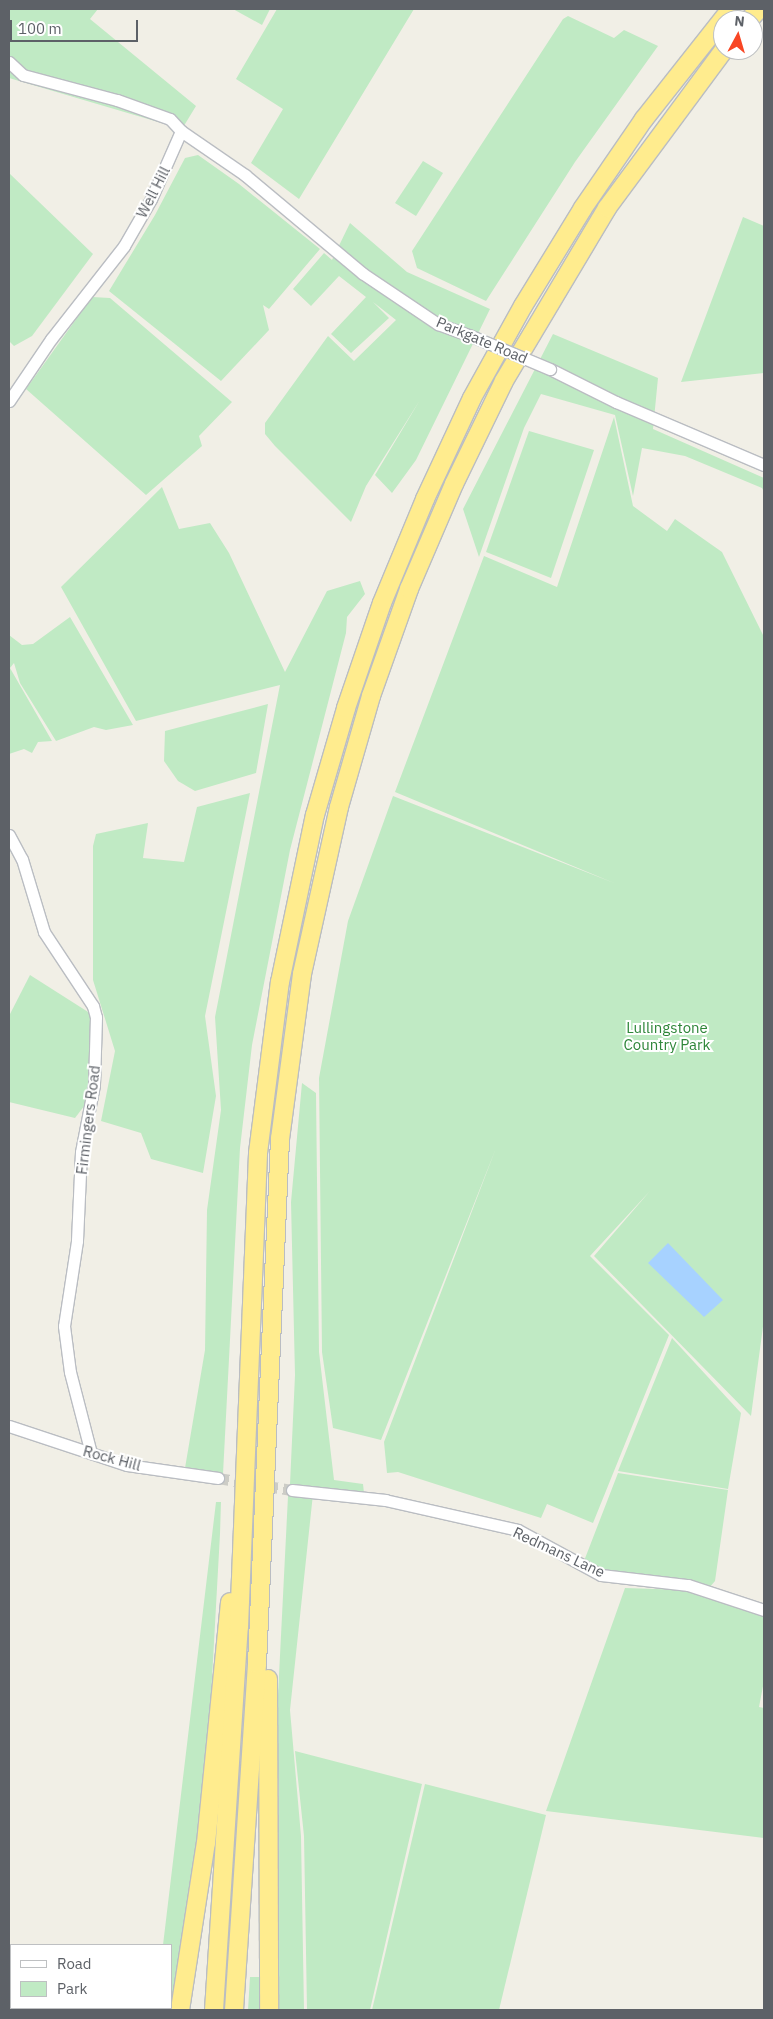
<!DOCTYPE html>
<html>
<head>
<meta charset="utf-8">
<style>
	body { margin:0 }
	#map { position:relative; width:773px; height:2019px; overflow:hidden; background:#f1efe6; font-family:"IBM Plex Sans",sans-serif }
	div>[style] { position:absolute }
	.green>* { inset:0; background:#c0eac4 }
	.water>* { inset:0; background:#a7d2ff }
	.minor-tunnel>* { height:11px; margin-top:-5.5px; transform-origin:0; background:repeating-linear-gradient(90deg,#ccccc6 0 11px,transparent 0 16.5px) }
	.roads { filter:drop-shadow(1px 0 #babdc2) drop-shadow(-1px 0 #babdc2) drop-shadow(0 1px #babdc2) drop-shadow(0 -1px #babdc2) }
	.minor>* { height:11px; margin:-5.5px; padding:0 5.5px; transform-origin:5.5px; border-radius:5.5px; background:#fff }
	.highway>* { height:18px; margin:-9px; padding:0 9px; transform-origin:9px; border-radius:9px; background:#ffec8e }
	.bridges { filter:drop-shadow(1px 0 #babdc2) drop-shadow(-1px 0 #babdc2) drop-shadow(0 1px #babdc2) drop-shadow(0 -1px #babdc2) }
	.minor-bridge>* { height:11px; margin:-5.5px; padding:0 5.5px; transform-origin:5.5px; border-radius:5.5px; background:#fff }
	span { translate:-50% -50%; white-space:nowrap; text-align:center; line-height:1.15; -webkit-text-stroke:4px #fff; paint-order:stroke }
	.street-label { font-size:15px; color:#5d6167 }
	.park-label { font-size:15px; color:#2e8639 }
	.frame { position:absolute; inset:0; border:10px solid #5d6167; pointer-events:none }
	.legend { position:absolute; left:10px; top:1944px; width:162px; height:65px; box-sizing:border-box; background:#fff; border:1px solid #bec0c2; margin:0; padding:6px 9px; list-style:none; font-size:15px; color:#5d6167 }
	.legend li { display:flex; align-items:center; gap:10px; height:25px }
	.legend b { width:25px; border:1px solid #bec0c2 }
	.north { position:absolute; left:713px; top:10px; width:50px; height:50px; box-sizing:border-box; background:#fff; border:1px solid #bec0c2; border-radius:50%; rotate:6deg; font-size:14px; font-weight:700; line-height:20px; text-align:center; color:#5d6167 }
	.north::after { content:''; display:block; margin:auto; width:18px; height:22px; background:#f84624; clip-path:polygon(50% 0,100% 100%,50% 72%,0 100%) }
	.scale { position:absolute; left:10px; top:20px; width:128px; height:22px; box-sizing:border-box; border:2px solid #5d6167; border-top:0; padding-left:6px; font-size:15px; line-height:18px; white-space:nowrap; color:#5d6167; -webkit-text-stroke:4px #fff; paint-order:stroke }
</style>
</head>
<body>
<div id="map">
	<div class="green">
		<i style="clip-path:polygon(9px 9px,98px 9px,90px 19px,196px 106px,182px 129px,9px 78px)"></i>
		<i style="clip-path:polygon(233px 9px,270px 9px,262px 25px)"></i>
		<i style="clip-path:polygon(277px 9px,414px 9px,299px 199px,251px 163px,283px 109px,236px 79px)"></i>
		<i style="clip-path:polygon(568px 16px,614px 38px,624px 30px,658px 46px,575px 162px,486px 301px,417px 268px,412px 251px,563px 19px)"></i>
		<i style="clip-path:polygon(198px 155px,239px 184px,320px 249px,269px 309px,263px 305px,269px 330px,221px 381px,109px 291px,155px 215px,185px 158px)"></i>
		<i style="clip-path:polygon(423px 161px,443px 173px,416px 216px,395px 203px)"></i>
		<i style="clip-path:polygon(9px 173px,93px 254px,32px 336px,14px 346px,9px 341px)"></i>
		<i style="clip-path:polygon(743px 217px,764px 226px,764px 373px,681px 382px)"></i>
		<i style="clip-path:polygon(350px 223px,407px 272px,490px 309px,416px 460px,392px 493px,375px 475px,420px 400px,366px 486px,351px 522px,275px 446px,265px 434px,265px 423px,328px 336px,354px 361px,396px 320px,373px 302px,389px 318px,351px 353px,331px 334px,366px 297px,339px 276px,311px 306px,293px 289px,324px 253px,332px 260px)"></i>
		<i style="clip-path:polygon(92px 297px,110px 298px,232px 402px,199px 436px,202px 446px,146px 495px,26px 389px)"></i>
		<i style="clip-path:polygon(553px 334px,658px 378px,653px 429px,764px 478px,764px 492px,762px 488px,685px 456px,642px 448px,633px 496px,615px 415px,541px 394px,524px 428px,479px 557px,463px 509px)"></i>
		<i style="clip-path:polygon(614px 417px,633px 506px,667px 531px,675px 519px,722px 552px,764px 637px,764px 1319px,751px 1416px,594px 1256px,650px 1191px,590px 1256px,669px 1335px,593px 1523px,547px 1504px,541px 1518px,398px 1472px,387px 1473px,384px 1442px,496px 1148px,381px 1440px,333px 1428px,322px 1352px,319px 1078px,348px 921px,393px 796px,614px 883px,395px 792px,484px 556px,557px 587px)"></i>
		<i style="clip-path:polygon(529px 431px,594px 450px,551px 578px,486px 552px)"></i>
		<i style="clip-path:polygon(162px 487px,179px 529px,210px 523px,229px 553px,285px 672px,327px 591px,360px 581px,365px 594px,347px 617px,346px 633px,290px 850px,252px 1045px,240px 1148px,223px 1474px,185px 1468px,205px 1350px,207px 1210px,221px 1110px,215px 1017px,280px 685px,136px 721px,61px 587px)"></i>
		<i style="clip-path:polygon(70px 617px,133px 725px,106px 730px,94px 727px,56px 741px,20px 683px,14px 663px,10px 668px,52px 741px,38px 742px,32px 753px,24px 749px,9px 754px,9px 635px,22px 645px,33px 644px)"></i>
		<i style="clip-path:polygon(268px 704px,256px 773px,195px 791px,178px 781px,164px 761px,165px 731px)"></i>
		<i style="clip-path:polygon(250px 793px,205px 1016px,216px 1096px,203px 1173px,151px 1159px,141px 1133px,101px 1121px,115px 1051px,93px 980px,93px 846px,96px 834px,148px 823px,143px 858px,184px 862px,197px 807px)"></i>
		<i style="clip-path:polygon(30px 975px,96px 1017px,91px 1097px,75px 1118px,9px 1102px,9px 1016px)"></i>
		<i style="clip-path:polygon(302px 1083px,316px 1093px,319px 1352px,334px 1480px,363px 1484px,364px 1493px,290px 1484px,295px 1375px,291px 1202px)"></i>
		<i style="clip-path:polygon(672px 1338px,741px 1413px,728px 1489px,618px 1471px)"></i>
		<i style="clip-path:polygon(618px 1473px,728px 1490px,715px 1581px,709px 1588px,666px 1577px,602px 1571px,584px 1561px)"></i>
		<i style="clip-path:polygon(313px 1494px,290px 1710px,301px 1836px,304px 2010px,277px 2010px,279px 1787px,276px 1735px,288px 1496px)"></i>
		<i style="clip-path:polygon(216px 1502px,221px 1502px,220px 1534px,206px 1787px,174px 2010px,155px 2010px,171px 2008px,171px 1945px,163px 1945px)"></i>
		<i style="clip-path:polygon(625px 1588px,686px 1590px,764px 1616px,764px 1681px,759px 1707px,764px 1708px,764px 1838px,546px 1811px)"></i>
		<i style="clip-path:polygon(295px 1751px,422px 1784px,370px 2010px,307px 2010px,304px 1836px)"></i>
		<i style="clip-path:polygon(425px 1784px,546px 1815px,499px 2010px,372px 2010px)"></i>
		<i style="clip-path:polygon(250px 1977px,259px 1977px,259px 2010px,248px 2010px)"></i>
	</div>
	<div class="water">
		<i style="clip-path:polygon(668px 1243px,723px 1300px,704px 1317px,648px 1263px)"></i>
	</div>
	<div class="minor-tunnel">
		<i style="left:218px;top:1478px;width:75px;rotate:9.2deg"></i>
	</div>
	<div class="roads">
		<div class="minor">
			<i style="left:9px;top:62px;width:19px;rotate:43deg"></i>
			<i style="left:23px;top:75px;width:97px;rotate:14.9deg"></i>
			<i style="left:117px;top:100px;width:56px;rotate:19.7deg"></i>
			<i style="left:170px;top:119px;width:16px;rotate:47deg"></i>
			<i style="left:181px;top:131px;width:74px;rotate:113.8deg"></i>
			<i style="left:151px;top:199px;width:54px;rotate:119.9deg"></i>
			<i style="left:124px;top:246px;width:118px;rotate:128.1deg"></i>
			<i style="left:51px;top:339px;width:75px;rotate:124.1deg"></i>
			<i style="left:181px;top:131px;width:78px;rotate:34.5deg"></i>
			<i style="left:245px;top:175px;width:153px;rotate:39.9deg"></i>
			<i style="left:362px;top:273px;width:92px;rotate:33.9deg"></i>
			<i style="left:438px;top:324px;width:33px;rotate:20deg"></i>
			<i style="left:550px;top:369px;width:74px;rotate:26.6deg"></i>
			<i style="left:616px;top:402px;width:161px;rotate:23.1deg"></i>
			<i style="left:9px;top:835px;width:27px;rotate:62deg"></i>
			<i style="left:22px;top:859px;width:76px;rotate:73.2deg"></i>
			<i style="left:44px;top:932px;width:89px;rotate:56.5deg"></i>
			<i style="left:93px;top:1006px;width:11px;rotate:75deg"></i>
			<i style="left:96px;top:1017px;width:68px;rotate:91.7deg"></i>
			<i style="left:94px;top:1085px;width:68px;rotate:101deg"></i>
			<i style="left:81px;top:1152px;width:89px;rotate:92.6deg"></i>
			<i style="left:77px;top:1241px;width:86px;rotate:98.7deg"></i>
			<i style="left:64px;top:1326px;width:46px;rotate:82.6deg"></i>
			<i style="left:70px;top:1372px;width:84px;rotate:75.5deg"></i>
			<i style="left:9px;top:1426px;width:124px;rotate:18.3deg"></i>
			<i style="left:127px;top:1465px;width:92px;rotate:8.1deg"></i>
			<i style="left:292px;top:1490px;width:94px;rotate:6.1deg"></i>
			<i style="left:385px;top:1500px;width:136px;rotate:12.7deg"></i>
			<i style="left:518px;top:1530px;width:94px;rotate:28.5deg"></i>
			<i style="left:601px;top:1575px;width:88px;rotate:6.6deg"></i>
			<i style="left:688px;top:1585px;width:80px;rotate:18.2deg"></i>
		</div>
		<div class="highway">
			<i style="left:749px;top:20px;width:15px;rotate:-48deg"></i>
			<i style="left:268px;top:1679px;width:331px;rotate:89.8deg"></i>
			<i style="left:180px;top:2010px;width:169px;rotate:-81.2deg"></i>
			<i style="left:206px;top:1843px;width:242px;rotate:-84.3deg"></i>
			<i style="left:214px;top:2010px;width:384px;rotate:-86.3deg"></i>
			<i style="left:239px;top:1627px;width:474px;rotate:-87.7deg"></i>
			<i style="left:258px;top:1153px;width:172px;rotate:-82.7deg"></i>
			<i style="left:280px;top:982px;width:171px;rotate:-78.2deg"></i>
			<i style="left:315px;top:815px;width:111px;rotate:-73.8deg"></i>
			<i style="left:346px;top:708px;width:111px;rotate:-71.1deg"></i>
			<i style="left:382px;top:603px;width:113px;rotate:-67.5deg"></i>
			<i style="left:425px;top:499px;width:111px;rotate:-65deg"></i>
			<i style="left:472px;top:398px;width:105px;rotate:-61deg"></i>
			<i style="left:523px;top:306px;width:115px;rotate:-58.5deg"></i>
			<i style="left:583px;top:208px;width:108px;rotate:-55.6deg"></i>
			<i style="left:644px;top:119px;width:140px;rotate:-51.7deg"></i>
			<i style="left:234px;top:2010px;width:347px;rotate:-86.2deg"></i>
			<i style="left:257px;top:1664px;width:526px;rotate:-87.49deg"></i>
			<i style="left:280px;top:1139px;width:166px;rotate:-82.4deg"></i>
			<i style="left:302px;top:974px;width:171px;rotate:-77.5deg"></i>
			<i style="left:339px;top:807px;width:116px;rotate:-73.9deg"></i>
			<i style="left:371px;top:696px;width:114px;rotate:-70.4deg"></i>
			<i style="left:409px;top:589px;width:114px;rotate:-66.8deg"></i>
			<i style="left:454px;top:484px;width:114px;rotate:-64.1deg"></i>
			<i style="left:504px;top:381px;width:201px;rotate:-59.2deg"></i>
			<i style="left:607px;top:208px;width:197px;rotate:-53.5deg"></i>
		</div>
	</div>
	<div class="bridges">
		<div class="minor-bridge">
			<i style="left:469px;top:335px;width:88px;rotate:22.8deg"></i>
		</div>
	</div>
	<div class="street-label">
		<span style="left:153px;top:192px;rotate:-63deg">Well Hill</span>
		<span style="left:482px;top:340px;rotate:23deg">Parkgate Road</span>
		<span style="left:88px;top:1120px;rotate:-83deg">Firmingers Road</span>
		<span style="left:112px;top:1458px;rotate:15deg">Rock Hill</span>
		<span style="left:559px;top:1552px;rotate:25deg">Redmans Lane</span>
	</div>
	<div class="park-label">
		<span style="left:667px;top:1036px">Lullingstone<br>Country Park</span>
	</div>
	<div class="frame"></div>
	<ul class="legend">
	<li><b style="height:6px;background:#fff"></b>Road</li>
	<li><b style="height:14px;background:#c0eac4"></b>Park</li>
	</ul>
	<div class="north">N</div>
	<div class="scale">100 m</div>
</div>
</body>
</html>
